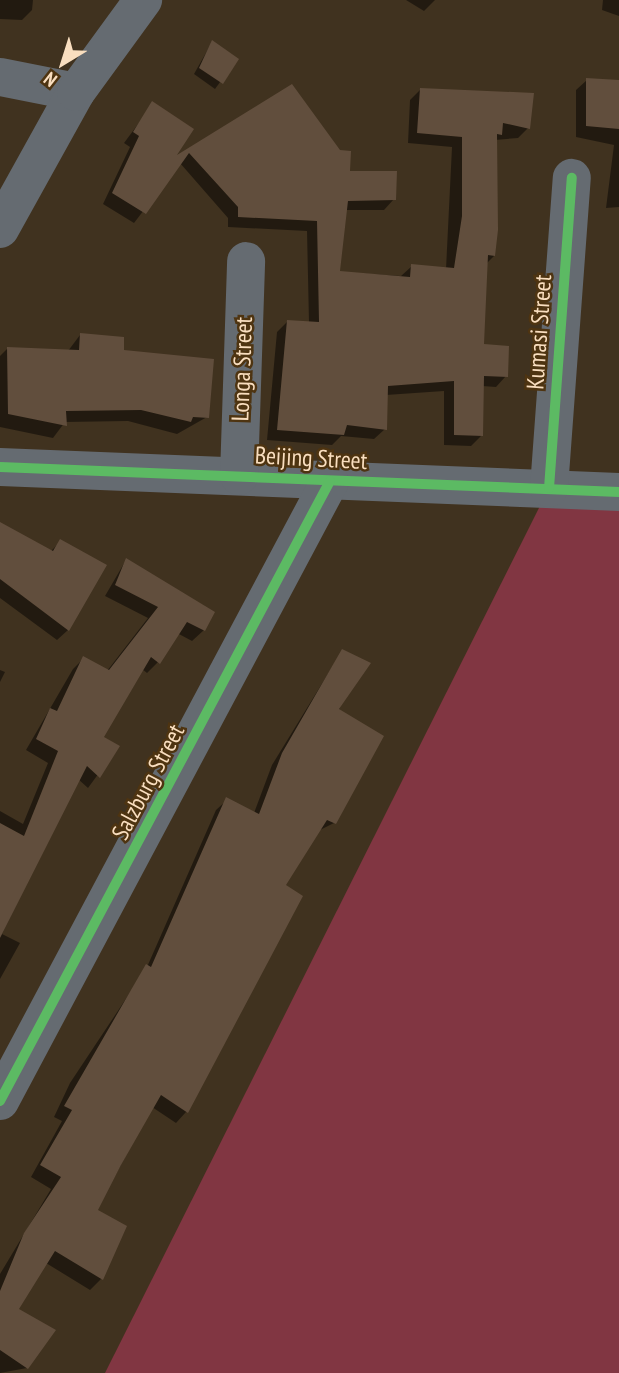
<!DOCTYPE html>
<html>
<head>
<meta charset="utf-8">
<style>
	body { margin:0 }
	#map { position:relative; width:619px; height:1373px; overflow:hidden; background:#40321f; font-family:"PT Sans Narrow",sans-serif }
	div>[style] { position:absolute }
	.green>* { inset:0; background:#813642 }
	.shadow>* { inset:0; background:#0007 }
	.building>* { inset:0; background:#614e3d }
	.minor>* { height:38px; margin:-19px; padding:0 19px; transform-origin:19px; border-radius:19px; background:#656b71 }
	.cycleway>* { height:10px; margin:-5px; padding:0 5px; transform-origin:5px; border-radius:5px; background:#5cba63 }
	span { translate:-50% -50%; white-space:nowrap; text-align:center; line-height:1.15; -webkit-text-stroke:5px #4e3411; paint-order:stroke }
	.street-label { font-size:24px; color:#f9debf }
	.north { position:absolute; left:28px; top:28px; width:70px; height:70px; -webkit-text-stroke:5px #4e3411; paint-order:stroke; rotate:218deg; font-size:19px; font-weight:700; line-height:28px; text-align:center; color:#f9debf }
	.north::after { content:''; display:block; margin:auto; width:24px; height:32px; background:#f9debf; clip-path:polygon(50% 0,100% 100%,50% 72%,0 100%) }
</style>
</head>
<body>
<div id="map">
	<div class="green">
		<i style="clip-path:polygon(549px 488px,619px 492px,619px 1373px,105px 1373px)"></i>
	</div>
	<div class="shadow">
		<i style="clip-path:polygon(0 0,33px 0,32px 10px,22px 20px,0 19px)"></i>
		<i style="clip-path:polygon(406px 0,435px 0,424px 11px)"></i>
		<i style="clip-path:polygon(603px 0,619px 0,619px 16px,602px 10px)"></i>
		<i style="clip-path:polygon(212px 42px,237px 59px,215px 89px,194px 74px)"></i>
		<i style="clip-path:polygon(587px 80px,619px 81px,619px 207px,606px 208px,614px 145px,576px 137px,576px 90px)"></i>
		<i style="clip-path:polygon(292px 86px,348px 173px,394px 199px,384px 210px,345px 210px,338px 272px,401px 276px,412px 266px,446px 269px,452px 147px,408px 143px,410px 100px,420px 90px,528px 128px,518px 138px,495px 140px,494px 256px,486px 264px,482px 346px,506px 376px,496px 387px,482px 386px,481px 436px,471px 446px,444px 445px,444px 391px,386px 395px,385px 429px,374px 439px,341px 436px,332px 445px,267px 440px,277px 332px,287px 322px,309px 323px,307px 231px,228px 227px,228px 218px,180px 163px,134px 223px,103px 204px,130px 147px,124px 143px,153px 104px,171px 160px)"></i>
		<i style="clip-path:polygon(80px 335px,122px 352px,207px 417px,177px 434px,128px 421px,65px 422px,53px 438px,0 427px,0 356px,8px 348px,68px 351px)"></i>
		<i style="clip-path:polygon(0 524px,50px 552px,60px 542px,68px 630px,57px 640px,0 598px)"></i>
		<i style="clip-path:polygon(126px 560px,204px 630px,192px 641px,177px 633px,158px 662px,147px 673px,142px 669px,101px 738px,118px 747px,88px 788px,78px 779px,2px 934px,20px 943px,0 979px,0 811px,23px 824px,48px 763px,26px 750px,73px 669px,84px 658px,107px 671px,148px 618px,105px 596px)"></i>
		<i style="clip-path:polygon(342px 651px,334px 823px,318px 831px,284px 886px,186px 1112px,176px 1123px,152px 1107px,96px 1211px,125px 1227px,101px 1279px,90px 1290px,46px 1263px,17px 1310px,27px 1368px,0 1373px,0 1274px,51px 1189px,31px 1177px,62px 1121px,54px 1117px,70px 1083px,147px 967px,216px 810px,227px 800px,254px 813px,272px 765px)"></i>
		<i style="clip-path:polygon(0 670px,5px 672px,0 682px)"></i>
	</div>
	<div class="building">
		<i style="clip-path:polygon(212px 40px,239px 59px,223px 84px,199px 68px)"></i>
		<i style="clip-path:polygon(586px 78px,619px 80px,619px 129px,586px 126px)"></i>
		<i style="clip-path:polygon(292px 84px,340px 150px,351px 151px,350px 171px,397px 171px,396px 200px,348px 201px,340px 271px,410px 277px,411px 264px,454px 268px,462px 216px,462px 137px,417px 133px,420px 88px,534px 93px,530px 129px,503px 123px,502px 135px,497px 134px,498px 230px,495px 256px,488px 255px,484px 344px,509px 346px,508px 377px,484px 376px,483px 436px,454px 435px,454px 381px,388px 386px,387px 430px,347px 425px,344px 435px,277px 430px,287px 320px,319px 322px,317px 221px,238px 217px,238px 207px,189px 153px,146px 214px,112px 193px,139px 136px,133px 132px,152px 101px,194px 129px,177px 155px)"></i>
		<i style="clip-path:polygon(80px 333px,124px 337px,124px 350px,214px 359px,209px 418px,193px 417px,191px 422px,141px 410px,66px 411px,67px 426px,8px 414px,7px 347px,79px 350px)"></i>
		<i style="clip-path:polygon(0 522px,53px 551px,60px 539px,107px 565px,69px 631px,0 579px)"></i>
		<i style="clip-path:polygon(126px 558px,215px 612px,205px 631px,187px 622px,160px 664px,151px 657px,104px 737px,120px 746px,100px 778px,87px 766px,0 938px,0 823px,24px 836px,58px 751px,36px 739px,50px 708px,57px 711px,83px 656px,109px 670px,158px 607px,115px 585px)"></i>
		<i style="clip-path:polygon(342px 649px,371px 663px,339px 709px,384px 736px,336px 824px,327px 820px,286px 885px,303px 896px,188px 1113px,161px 1095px,121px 1165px,98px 1210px,127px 1226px,103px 1280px,55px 1251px,19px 1309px,56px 1330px,28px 1369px,0 1350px,0 1291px,24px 1233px,61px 1177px,40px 1165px,72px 1110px,64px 1106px,146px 964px,151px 967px,226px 797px,259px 814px,282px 753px)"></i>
	</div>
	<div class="minor">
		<i style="left:0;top:77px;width:77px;rotate:11.2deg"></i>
		<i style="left:0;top:229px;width:157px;rotate:-61deg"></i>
		<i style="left:76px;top:92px;width:114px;rotate:-53.9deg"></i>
		<i style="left:0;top:467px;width:620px;rotate:2.31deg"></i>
		<i style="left:239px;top:476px;width:215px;rotate:-88.1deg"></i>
		<i style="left:549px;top:488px;width:311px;rotate:-85.8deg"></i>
		<i style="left:0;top:1101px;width:702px;rotate:-61.98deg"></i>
	</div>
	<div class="cycleway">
		<i style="left:0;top:467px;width:620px;rotate:2.31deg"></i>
		<i style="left:549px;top:488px;width:311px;rotate:-85.8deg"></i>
		<i style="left:0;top:1101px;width:702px;rotate:-61.98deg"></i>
	</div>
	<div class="street-label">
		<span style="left:539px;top:332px;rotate:-86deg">Kumasi Street</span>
		<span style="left:242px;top:369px;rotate:-88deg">Longa Street</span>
		<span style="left:311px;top:458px;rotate:3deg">Beijing Street</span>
		<span style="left:148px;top:782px;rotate:-62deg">Salzburg Street</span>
	</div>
	<div class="north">N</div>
</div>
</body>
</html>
